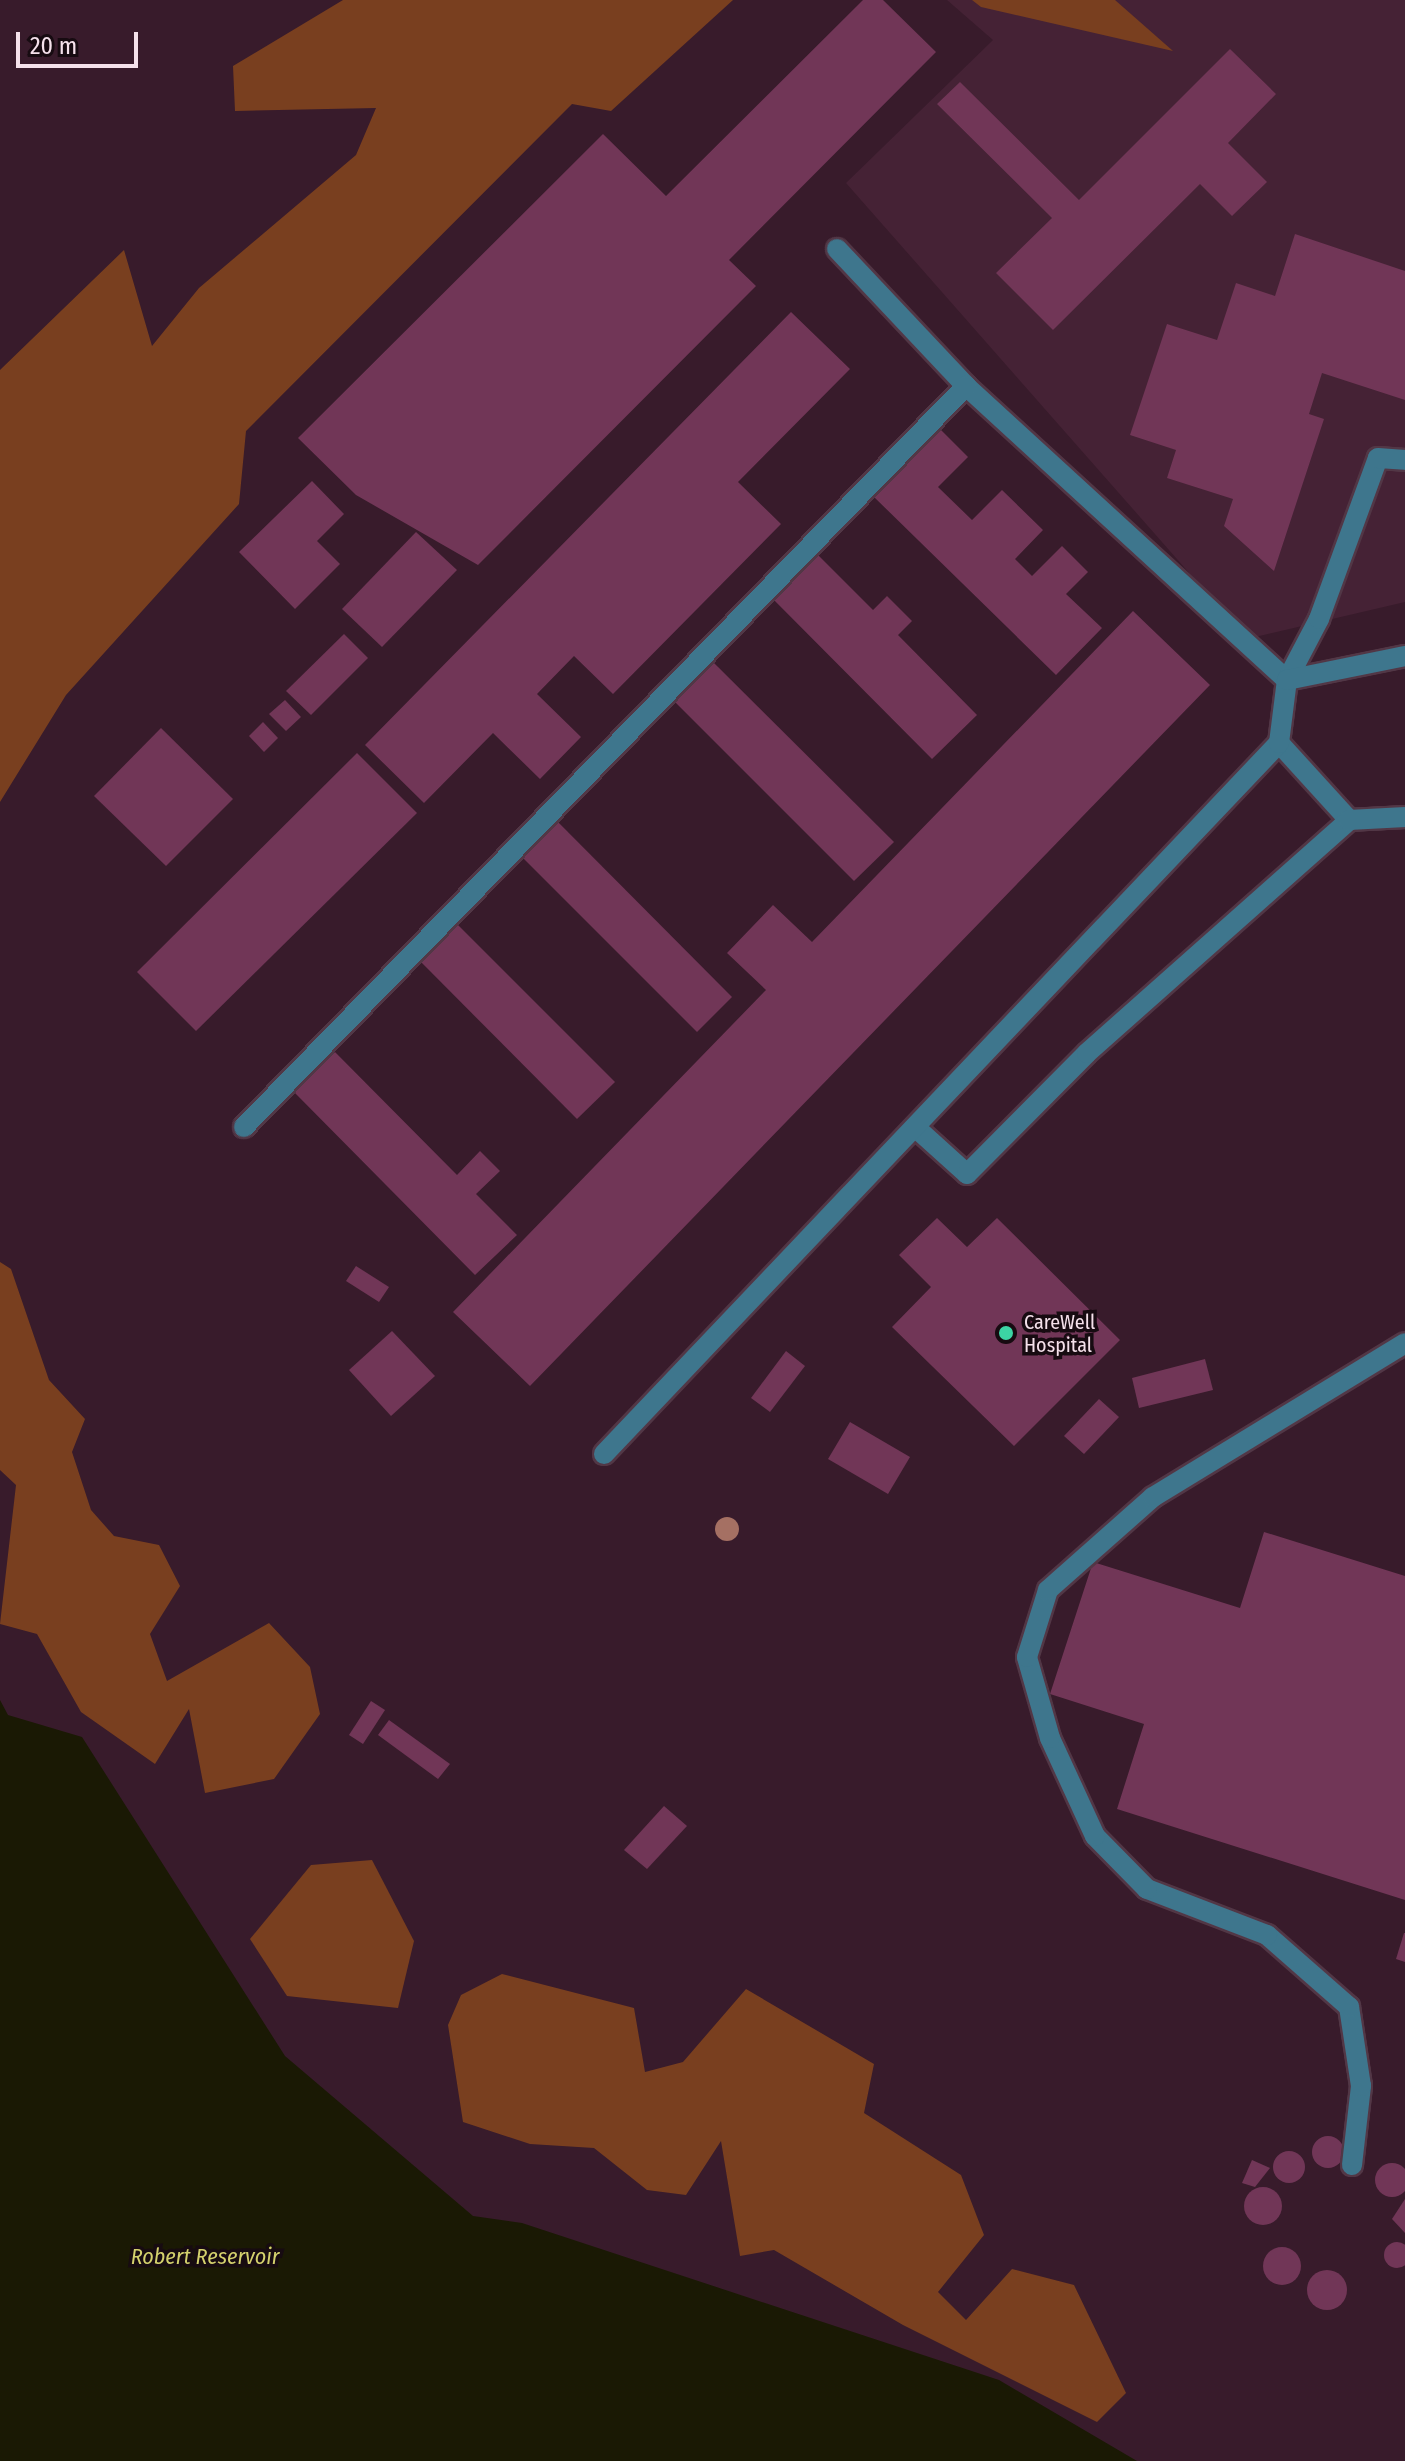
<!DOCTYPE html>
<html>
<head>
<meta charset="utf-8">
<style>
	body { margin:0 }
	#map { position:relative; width:1405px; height:2461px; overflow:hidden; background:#381b2b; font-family:"Fira Sans Condensed",sans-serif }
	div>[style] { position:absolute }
	.built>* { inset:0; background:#452235 }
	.forest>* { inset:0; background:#793f1f }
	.water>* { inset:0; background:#1a1904 }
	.building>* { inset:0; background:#713657 }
	.round { border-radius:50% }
	.roads { filter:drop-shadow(2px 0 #523746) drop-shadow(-2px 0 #523746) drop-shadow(0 2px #523746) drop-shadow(0 -2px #523746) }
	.minor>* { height:20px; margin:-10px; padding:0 10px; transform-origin:10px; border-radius:10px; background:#3e768d }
	.trees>* { width:24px; height:24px; margin:-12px; border-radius:50%; background:#a57063 }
	.dots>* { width:22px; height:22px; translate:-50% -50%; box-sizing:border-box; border:4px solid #170b11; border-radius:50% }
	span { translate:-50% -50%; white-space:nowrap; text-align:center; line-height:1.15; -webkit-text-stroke:7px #170b11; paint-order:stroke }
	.poi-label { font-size:20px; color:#f5e1eb }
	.left { translate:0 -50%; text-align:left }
	.water-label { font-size:22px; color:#d4d16d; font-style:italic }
	.scale { position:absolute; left:16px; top:32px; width:122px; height:36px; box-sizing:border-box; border:4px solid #f5e1eb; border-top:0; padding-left:10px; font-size:24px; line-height:28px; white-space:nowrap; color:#f5e1eb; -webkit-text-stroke:6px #170b11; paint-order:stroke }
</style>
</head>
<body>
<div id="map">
	<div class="built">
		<i style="clip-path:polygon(947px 0,1405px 0,1405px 602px,1255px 637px,1213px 600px,846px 183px,993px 40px)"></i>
	</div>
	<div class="forest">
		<i style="clip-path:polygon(343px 0,733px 0,611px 111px,572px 104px,246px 431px,239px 504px,66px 695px,0 802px,0 370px,124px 250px,152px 346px,199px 288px,356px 155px,376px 108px,235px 111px,233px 66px)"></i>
		<i style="clip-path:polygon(972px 0,1115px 0,1173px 51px,981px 7px)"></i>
		<i style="clip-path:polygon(0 1262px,11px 1269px,49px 1380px,85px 1419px,72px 1452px,91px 1510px,114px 1536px,159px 1545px,180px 1586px,150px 1634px,167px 1681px,269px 1623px,310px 1667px,320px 1714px,274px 1779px,205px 1793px,189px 1709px,155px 1764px,81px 1712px,37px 1634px,0 1624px,16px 1485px,0 1470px)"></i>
		<i style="clip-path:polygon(372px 1860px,414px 1941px,398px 2008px,287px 1996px,250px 1939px,311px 1865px)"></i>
		<i style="clip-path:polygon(502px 1974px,634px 2008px,645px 2072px,683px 2062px,746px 1989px,874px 2064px,864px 2113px,961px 2175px,984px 2235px,938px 2292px,966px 2320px,1012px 2269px,1074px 2285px,1126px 2393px,1097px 2422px,903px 2325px,774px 2250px,740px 2256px,721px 2141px,686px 2195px,647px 2190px,594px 2148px,530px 2144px,463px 2122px,448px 2025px,461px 1995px)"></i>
	</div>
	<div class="water">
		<i style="clip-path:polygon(0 1700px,8px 1715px,82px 1737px,285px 2056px,473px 2216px,522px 2223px,999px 2380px,1137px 2461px,0 2461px)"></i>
	</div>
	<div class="building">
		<i style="clip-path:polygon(863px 0,883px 0,936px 52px,729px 260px,756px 286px,478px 565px,356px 495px,298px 438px,603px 134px,666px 196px)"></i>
		<i style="clip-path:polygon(1230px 49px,1276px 94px,1228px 143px,1267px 182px,1232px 216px,1200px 184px,1053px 330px,996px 273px,1052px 218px,937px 104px,960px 82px,1079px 200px)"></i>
		<i style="clip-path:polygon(1295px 234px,1405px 271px,1405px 400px,1322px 373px,1309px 414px,1324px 419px,1274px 571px,1224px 526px,1233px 499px,1167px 478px,1176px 450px,1130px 435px,1167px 324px,1217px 340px,1236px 283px,1275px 296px)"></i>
		<i style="clip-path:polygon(791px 312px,850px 369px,738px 482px,781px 524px,613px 694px,574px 656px,537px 694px,581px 737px,540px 779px,493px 733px,424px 803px,365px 745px)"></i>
		<i style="clip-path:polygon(941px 430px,968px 457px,938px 487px,972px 520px,1002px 490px,1043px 530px,1015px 559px,1032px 576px,1062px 546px,1088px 572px,1066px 594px,1102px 628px,1056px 675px,874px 497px)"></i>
		<i style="clip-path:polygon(312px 481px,344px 514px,317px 541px,340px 564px,295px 609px,239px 552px)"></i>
		<i style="clip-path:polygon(416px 532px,457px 570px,382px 647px,342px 609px)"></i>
		<i style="clip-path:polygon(811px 548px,873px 610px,887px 596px,912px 621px,898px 635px,977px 715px,932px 759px,766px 592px)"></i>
		<i style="clip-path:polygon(1133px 611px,1210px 685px,530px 1386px,453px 1312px,766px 990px,727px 953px,773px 905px,812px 942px)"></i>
		<i style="clip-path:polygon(344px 634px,368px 658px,311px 715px,286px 691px)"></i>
		<i style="clip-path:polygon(711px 660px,894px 842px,854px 881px,672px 699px)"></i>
		<i style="clip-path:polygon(285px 700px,301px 717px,286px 731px,269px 714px)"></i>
		<i style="clip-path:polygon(263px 722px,278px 738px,264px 752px,249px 736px)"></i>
		<i style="clip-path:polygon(161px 728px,233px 799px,166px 866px,94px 796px)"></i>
		<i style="clip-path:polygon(357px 753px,417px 813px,196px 1031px,137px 972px)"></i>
		<i style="clip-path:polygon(552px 816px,732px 997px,697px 1032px,516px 851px)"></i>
		<i style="clip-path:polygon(455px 922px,615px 1082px,577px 1119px,418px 959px)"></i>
		<i style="clip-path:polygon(335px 1052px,457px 1175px,480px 1151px,500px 1171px,476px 1194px,517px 1235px,475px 1275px,294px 1092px)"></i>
		<i style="clip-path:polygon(937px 1218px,967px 1247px,997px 1218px,1120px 1340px,1014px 1446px,892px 1327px,931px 1287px,899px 1255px)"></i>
		<i style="clip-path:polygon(356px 1266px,389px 1287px,379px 1302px,346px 1281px)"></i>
		<i style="clip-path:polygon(392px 1331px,435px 1376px,391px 1416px,349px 1370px)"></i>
		<i style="clip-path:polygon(786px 1351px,805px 1366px,770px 1412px,751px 1398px)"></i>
		<i style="clip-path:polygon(1205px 1359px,1213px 1390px,1139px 1408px,1132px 1378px)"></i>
		<i style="clip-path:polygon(1099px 1399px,1119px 1417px,1084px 1454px,1064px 1436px)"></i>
		<i style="clip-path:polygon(850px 1422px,910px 1457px,888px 1494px,828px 1459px)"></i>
		<i style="clip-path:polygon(1264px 1532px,1405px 1576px,1405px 1900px,1117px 1809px,1144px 1724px,1050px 1694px,1093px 1562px,1240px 1608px)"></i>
		<i style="clip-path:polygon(371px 1701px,385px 1710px,363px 1744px,349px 1735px)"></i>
		<i style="clip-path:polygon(389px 1720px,450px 1764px,438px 1779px,378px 1735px)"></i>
		<i style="clip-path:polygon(664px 1806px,687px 1826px,647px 1869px,624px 1850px)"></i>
		<i style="clip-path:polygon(1404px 1933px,1405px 1933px,1405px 1962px,1396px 1959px)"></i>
		<i class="round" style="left:1312px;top:2136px;width:32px;height:32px"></i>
		<i class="round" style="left:1273px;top:2151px;width:32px;height:32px"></i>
		<i style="clip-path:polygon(1252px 2160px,1270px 2168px,1255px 2187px,1242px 2183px)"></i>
		<i class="round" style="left:1375px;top:2163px;width:34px;height:34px"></i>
		<i class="round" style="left:1244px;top:2187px;width:38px;height:38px"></i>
		<i style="clip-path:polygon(1405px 2199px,1405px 2233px,1392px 2219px)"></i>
		<i class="round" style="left:1384px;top:2242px;width:26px;height:26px"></i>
		<i class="round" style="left:1263px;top:2247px;width:38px;height:38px"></i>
		<i class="round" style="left:1307px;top:2270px;width:40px;height:40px"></i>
	</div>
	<div class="roads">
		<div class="minor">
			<i style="left:837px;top:249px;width:188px;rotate:46.7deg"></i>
			<i style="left:966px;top:386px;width:435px;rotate:42.5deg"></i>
			<i style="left:1287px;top:680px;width:69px;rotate:-62.3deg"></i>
			<i style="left:1319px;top:619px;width:171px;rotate:-69.9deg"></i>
			<i style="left:1378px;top:458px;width:27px;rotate:4deg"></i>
			<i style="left:1279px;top:743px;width:104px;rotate:47.7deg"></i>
			<i style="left:244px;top:1127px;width:1035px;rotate:-45.74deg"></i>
			<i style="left:915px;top:1127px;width:70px;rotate:42.1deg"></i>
			<i style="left:967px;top:1174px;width:170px;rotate:-45.2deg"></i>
			<i style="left:1087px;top:1053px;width:351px;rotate:-41.6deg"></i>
			<i style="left:1349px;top:820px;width:56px;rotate:-3.1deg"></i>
			<i style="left:604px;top:1454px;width:980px;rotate:-46.49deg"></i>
			<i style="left:1279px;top:743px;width:64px;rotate:-82.8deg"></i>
			<i style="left:1287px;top:680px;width:120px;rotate:-11.5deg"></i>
			<i style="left:1352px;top:2165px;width:80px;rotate:-83.5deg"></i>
			<i style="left:1361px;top:2086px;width:80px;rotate:-98.6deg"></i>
			<i style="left:1349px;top:2007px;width:109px;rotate:-138.7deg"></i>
			<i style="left:1267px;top:1935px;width:129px;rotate:-159deg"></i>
			<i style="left:1147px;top:1889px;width:74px;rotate:-134.5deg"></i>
			<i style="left:1095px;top:1836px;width:108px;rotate:-114.7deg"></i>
			<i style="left:1050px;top:1738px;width:84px;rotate:-105.9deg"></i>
			<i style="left:1027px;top:1657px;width:70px;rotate:-72.6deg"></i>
			<i style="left:1048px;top:1590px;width:140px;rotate:-41.5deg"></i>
			<i style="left:1153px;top:1497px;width:295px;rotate:-31.4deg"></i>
		</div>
	</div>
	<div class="trees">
		<i style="left:727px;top:1529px"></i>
	</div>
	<div class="dots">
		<i style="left:1006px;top:1333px;background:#3cd4a4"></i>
	</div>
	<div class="poi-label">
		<span class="left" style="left:1024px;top:1334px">CareWell<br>Hospital</span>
	</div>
	<div class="water-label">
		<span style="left:205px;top:2257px">Robert Reservoir</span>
	</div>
	<div class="scale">20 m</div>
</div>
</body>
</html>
